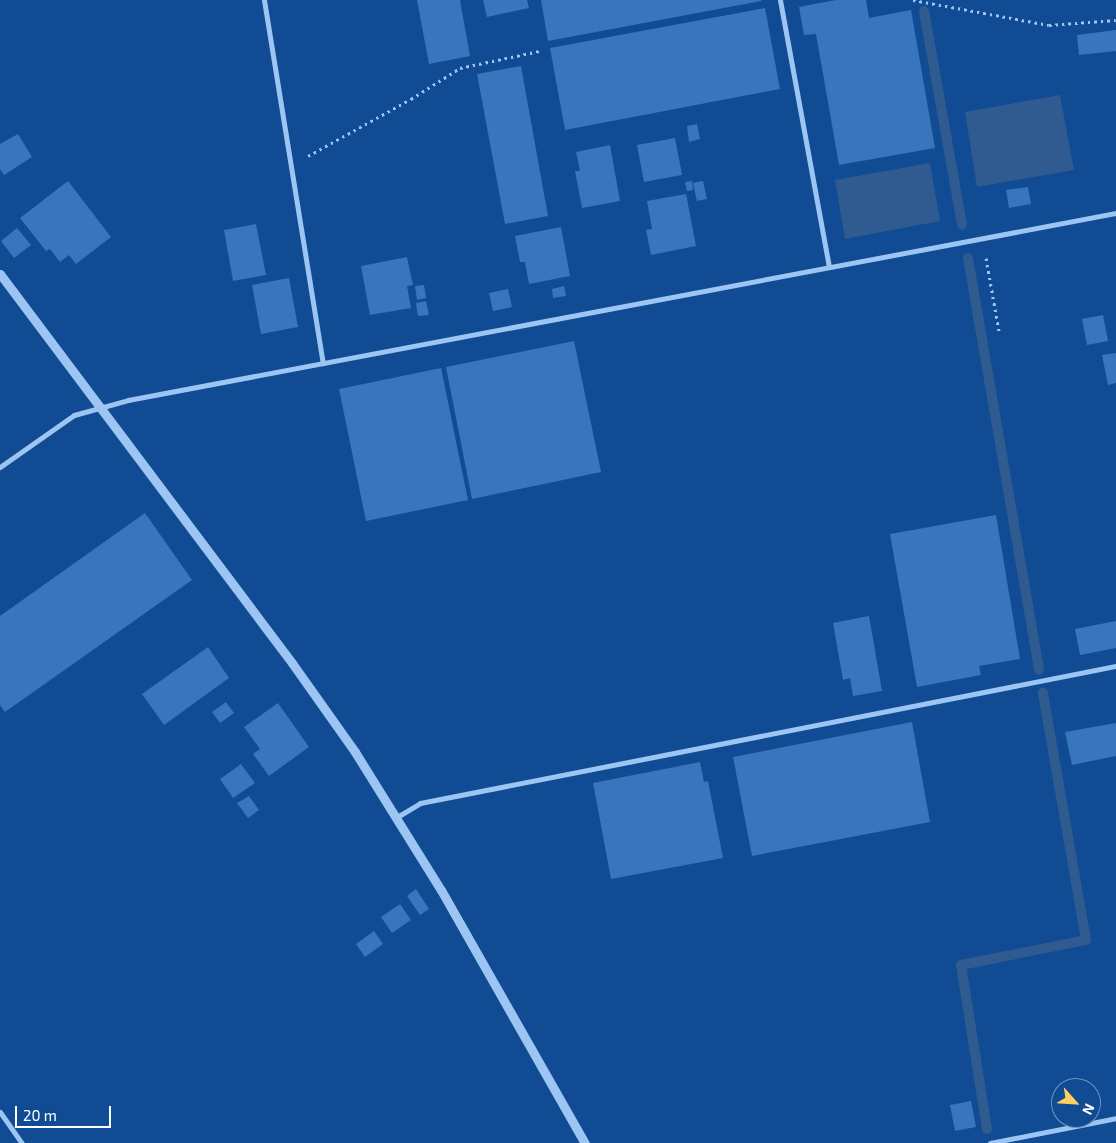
<!DOCTYPE html>
<html>
<head>
<meta charset="utf-8">
<style>
	body { margin:0 }
	#map { position:relative; width:1116px; height:1143px; overflow:hidden; background:#104b93; font-family:"Exo 2",sans-serif }
	div>[style] { position:absolute }
	.water>* { inset:0; background:#305b90 }
	.stream>* { height:10px; margin:-5px; padding:0 5px; transform-origin:5px; border-radius:5px; background:#305b90 }
	.building>* { inset:0; background:#3975bc }
	.path>* { height:3px; margin-top:-1.5px; transform-origin:0; background:repeating-linear-gradient(90deg,#9dc5f3 0 2.5px,transparent 0 6.5px) }
	.minor>* { height:5px; margin:-2.5px; padding:0 2.5px; transform-origin:2.5px; border-radius:2.5px; background:#9dc5f3 }
	.tertiary>* { height:9px; margin:-4.5px; padding:0 4.5px; transform-origin:4.5px; border-radius:4.5px; background:#9dc5f3 }
	span { translate:-50% -50%; white-space:nowrap; text-align:center; line-height:1.15; -webkit-text-stroke:5px #104b93; paint-order:stroke }
	.north { position:absolute; left:1051px; top:1078px; width:50px; height:50px; box-sizing:border-box; background:#104b93; border:1px solid #7093be; border-radius:50%; rotate:116deg; font-size:14px; font-weight:700; line-height:20px; text-align:center; color:#fff }
	.north::after { content:''; display:block; margin:auto; width:18px; height:22px; background:#ffcf5f; clip-path:polygon(50% 0,100% 100%,50% 72%,0 100%) }
	.scale { position:absolute; left:15px; top:1106px; width:96px; height:22px; box-sizing:border-box; border:2px solid #fff; border-top:0; padding-left:6px; font-size:15px; line-height:18px; white-space:nowrap; color:#fff; -webkit-text-stroke:4px #104b93; paint-order:stroke }
</style>
</head>
<body>
<div id="map">
	<div class="water">
		<i style="clip-path:polygon(1060px 95px,1074px 170px,977px 187px,965px 112px)"></i>
		<i style="clip-path:polygon(930px 163px,940px 221px,845px 239px,835px 180px)"></i>
	</div>
	<div class="stream">
		<i style="left:924px;top:11px;width:217px;rotate:79.9deg"></i>
		<i style="left:968px;top:258px;width:418px;rotate:80.2deg"></i>
		<i style="left:987px;top:1129px;width:166px;rotate:-99deg"></i>
		<i style="left:961px;top:965px;width:127px;rotate:-11.3deg"></i>
		<i style="left:1086px;top:940px;width:251px;rotate:-99.9deg"></i>
	</div>
	<div class="building">
		<i style="clip-path:polygon(417px 0,460px 0,470px 56px,429px 64px)"></i>
		<i style="clip-path:polygon(483px 0,527px 0,529px 8px,487px 17px)"></i>
		<i style="clip-path:polygon(541px 0,761px 0,761px 1px,548px 41px)"></i>
		<i style="clip-path:polygon(836px 0,866px 0,869px 18px,911px 10px,935px 148px,839px 165px,816px 34px,804px 35px,799px 7px)"></i>
		<i style="clip-path:polygon(765px 8px,780px 89px,565px 130px,550px 48px)"></i>
		<i style="clip-path:polygon(1116px 30px,1116px 51px,1079px 55px,1077px 35px)"></i>
		<i style="clip-path:polygon(521px 66px,548px 216px,505px 224px,477px 74px)"></i>
		<i style="clip-path:polygon(697px 124px,700px 139px,689px 142px,687px 126px)"></i>
		<i style="clip-path:polygon(18px 134px,32px 157px,4px 175px,0 169px,0 144px)"></i>
		<i style="clip-path:polygon(675px 138px,682px 175px,644px 182px,637px 145px)"></i>
		<i style="clip-path:polygon(610px 145px,620px 201px,582px 208px,575px 171px,580px 171px,576px 152px)"></i>
		<i style="clip-path:polygon(68px 181px,111px 237px,76px 264px,69px 255px,60px 262px,50px 249px,46px 251px,20px 218px)"></i>
		<i style="clip-path:polygon(692px 181px,693px 190px,687px 191px,685px 182px)"></i>
		<i style="clip-path:polygon(703px 181px,707px 199px,697px 201px,693px 183px)"></i>
		<i style="clip-path:polygon(1028px 187px,1031px 204px,1009px 208px,1006px 190px)"></i>
		<i style="clip-path:polygon(686px 194px,696px 246px,651px 255px,646px 230px,652px 229px,647px 201px)"></i>
		<i style="clip-path:polygon(256px 224px,266px 275px,233px 281px,224px 230px)"></i>
		<i style="clip-path:polygon(561px 227px,570px 276px,529px 284px,525px 262px,520px 262px,515px 236px)"></i>
		<i style="clip-path:polygon(17px 228px,31px 245px,14px 258px,1px 241px)"></i>
		<i style="clip-path:polygon(407px 257px,413px 285px,407px 286px,411px 308px,370px 315px,361px 266px)"></i>
		<i style="clip-path:polygon(289px 278px,298px 327px,261px 334px,252px 285px)"></i>
		<i style="clip-path:polygon(424px 285px,426px 298px,417px 300px,415px 286px)"></i>
		<i style="clip-path:polygon(564px 286px,566px 296px,553px 298px,552px 289px)"></i>
		<i style="clip-path:polygon(508px 289px,512px 307px,493px 311px,489px 293px)"></i>
		<i style="clip-path:polygon(426px 301px,429px 315px,418px 316px,416px 303px)"></i>
		<i style="clip-path:polygon(1103px 315px,1108px 341px,1087px 345px,1082px 319px)"></i>
		<i style="clip-path:polygon(574px 341px,601px 472px,472px 499px,446px 367px)"></i>
		<i style="clip-path:polygon(1116px 353px,1116px 383px,1108px 385px,1102px 355px)"></i>
		<i style="clip-path:polygon(441px 368px,468px 500px,366px 521px,339px 389px)"></i>
		<i style="clip-path:polygon(145px 513px,192px 580px,5px 712px,0 705px,0 616px)"></i>
		<i style="clip-path:polygon(996px 515px,1020px 659px,979px 666px,981px 675px,917px 687px,890px 534px)"></i>
		<i style="clip-path:polygon(869px 616px,882px 691px,853px 696px,850px 678px,843px 680px,833px 623px)"></i>
		<i style="clip-path:polygon(1116px 621px,1116px 648px,1080px 655px,1075px 629px)"></i>
		<i style="clip-path:polygon(208px 647px,229px 678px,164px 725px,142px 694px)"></i>
		<i style="clip-path:polygon(226px 702px,234px 713px,220px 723px,212px 712px)"></i>
		<i style="clip-path:polygon(278px 703px,309px 747px,269px 776px,253px 754px,260px 749px,244px 727px)"></i>
		<i style="clip-path:polygon(912px 722px,930px 822px,752px 856px,733px 757px)"></i>
		<i style="clip-path:polygon(1116px 723px,1116px 756px,1072px 765px,1065px 732px)"></i>
		<i style="clip-path:polygon(700px 762px,704px 782px,708px 781px,723px 858px,611px 879px,593px 783px)"></i>
		<i style="clip-path:polygon(241px 764px,255px 783px,233px 798px,220px 779px)"></i>
		<i style="clip-path:polygon(249px 796px,259px 810px,248px 818px,237px 803px)"></i>
		<i style="clip-path:polygon(416px 889px,429px 909px,420px 915px,407px 896px)"></i>
		<i style="clip-path:polygon(400px 904px,411px 920px,392px 933px,381px 917px)"></i>
		<i style="clip-path:polygon(374px 931px,383px 944px,365px 957px,356px 944px)"></i>
		<i style="clip-path:polygon(971px 1101px,976px 1127px,955px 1131px,950px 1105px)"></i>
	</div>
	<div class="path">
		<i style="left:913px;top:0;width:138px;rotate:10.4deg"></i>
		<i style="left:1049px;top:25px;width:67px;rotate:-4.3deg"></i>
		<i style="left:308px;top:156px;width:118px;rotate:-29deg"></i>
		<i style="left:411px;top:99px;width:58px;rotate:-32.3deg"></i>
		<i style="left:460px;top:68px;width:81px;rotate:-12.1deg"></i>
		<i style="left:986px;top:258px;width:74px;rotate:79.9deg"></i>
	</div>
	<div class="minor">
		<i style="left:264px;top:0;width:368px;rotate:80.8deg"></i>
		<i style="left:780px;top:0;width:271px;rotate:79.6deg"></i>
		<i style="left:0;top:467px;width:90px;rotate:-35.1deg"></i>
		<i style="left:74px;top:415px;width:56px;rotate:-15.5deg"></i>
		<i style="left:128px;top:400px;width:1006px;rotate:-10.72deg"></i>
		<i style="left:397px;top:817px;width:27px;rotate:-31deg"></i>
		<i style="left:420px;top:803px;width:709px;rotate:-11.14deg"></i>
		<i style="left:0;top:1112px;width:38px;rotate:55deg"></i>
		<i style="left:990px;top:1143px;width:128px;rotate:-11.2deg"></i>
	</div>
	<div class="tertiary">
		<i style="left:0;top:274px;width:486px;rotate:53.1deg"></i>
		<i style="left:292px;top:663px;width:109px;rotate:54.7deg"></i>
		<i style="left:355px;top:752px;width:163px;rotate:58.1deg"></i>
		<i style="left:441px;top:890px;width:291px;rotate:60.4deg"></i>
	</div>
	<div class="north">N</div>
	<div class="scale">20 m</div>
</div>
</body>
</html>
